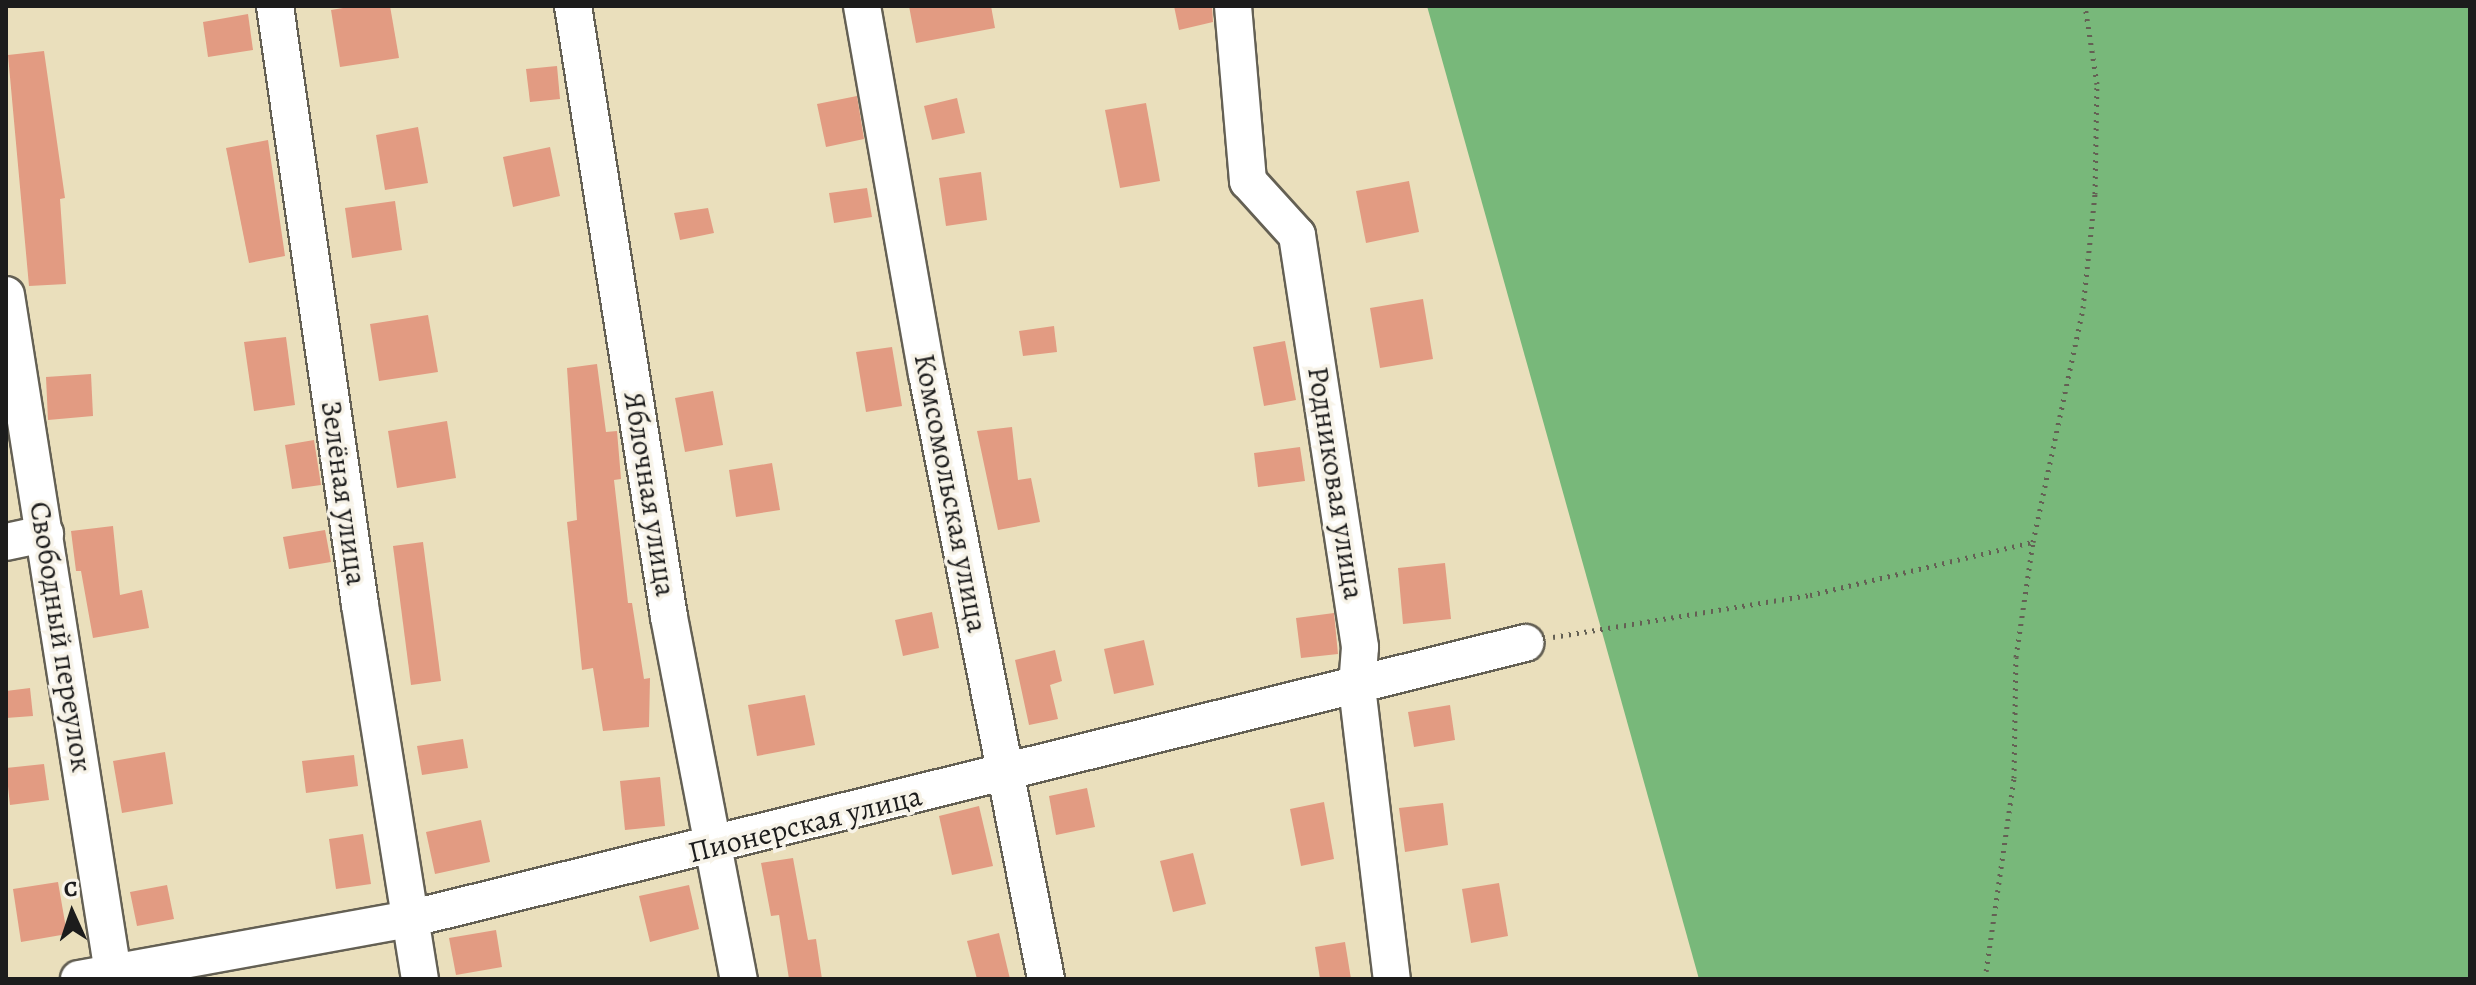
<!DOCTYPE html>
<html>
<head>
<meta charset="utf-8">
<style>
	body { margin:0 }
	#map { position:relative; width:2476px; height:985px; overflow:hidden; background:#eadfbc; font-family:Alegreya,serif }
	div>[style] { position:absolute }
	.forest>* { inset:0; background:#78b87a }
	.building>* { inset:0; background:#e29b82 }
	.path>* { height:5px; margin-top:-2.5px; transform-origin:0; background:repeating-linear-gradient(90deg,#646054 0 2px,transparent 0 8px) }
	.roads { filter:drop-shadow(2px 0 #646054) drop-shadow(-2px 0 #646054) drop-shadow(0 2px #646054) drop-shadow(0 -2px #646054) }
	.minor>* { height:36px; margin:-18px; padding:0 18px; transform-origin:18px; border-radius:18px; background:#fff }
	span { translate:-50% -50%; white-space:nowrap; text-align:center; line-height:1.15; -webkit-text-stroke:7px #f7f3e8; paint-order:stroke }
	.street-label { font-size:30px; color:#1c1c1c }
	.frame { position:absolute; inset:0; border:8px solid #1c1c1c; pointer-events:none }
	.north { position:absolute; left:32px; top:873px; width:80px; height:80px; -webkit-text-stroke:6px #f7f3e8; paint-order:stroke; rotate:357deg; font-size:22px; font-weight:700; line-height:32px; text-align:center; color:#1c1c1c }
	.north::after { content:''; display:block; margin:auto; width:28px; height:36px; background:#1c1c1c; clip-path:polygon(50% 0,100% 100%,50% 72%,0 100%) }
</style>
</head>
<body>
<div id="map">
	<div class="forest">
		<i style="clip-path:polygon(1427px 6px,2470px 6px,2470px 979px,1699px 979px)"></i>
	</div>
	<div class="building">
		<i style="clip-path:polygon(355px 6px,390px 6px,399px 58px,340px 67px,331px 10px)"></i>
		<i style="clip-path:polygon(909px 6px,991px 6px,995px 28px,916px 43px)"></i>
		<i style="clip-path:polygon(1174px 6px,1212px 6px,1213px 22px,1179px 30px)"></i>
		<i style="clip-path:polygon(248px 14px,253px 50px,208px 57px,203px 22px)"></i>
		<i style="clip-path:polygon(44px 51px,65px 198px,60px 199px,66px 284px,29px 286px,8px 55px)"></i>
		<i style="clip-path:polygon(557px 66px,560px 99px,530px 102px,526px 69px)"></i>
		<i style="clip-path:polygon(857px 96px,864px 139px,826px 147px,817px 104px)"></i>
		<i style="clip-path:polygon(957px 98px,965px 133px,932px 140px,924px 106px)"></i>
		<i style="clip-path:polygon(1146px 103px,1160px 181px,1120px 188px,1105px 110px)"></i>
		<i style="clip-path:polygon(418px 127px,428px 183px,385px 190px,376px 135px)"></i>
		<i style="clip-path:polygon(268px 140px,285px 256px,249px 263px,226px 148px)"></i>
		<i style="clip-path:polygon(550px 147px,560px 196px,513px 207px,503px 157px)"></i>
		<i style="clip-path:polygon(981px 172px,987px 220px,946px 226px,939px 178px)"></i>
		<i style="clip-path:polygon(1409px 181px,1419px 232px,1366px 243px,1356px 191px)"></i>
		<i style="clip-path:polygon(867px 188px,872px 217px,834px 223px,829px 193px)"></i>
		<i style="clip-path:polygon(395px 201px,402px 250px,352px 258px,345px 208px)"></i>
		<i style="clip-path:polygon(708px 208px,714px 233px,680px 240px,674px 213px)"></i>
		<i style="clip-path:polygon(1423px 299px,1433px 359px,1380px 368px,1370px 308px)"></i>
		<i style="clip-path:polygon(428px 315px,438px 372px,379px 381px,370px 324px)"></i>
		<i style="clip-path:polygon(1054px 326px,1057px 352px,1023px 356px,1019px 331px)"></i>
		<i style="clip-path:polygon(286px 337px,295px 405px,254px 411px,244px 342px)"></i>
		<i style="clip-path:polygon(1285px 341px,1296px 400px,1264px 406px,1253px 347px)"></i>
		<i style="clip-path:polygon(892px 347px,902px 406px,866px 412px,856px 352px)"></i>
		<i style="clip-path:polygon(597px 364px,606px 432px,617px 431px,621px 479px,614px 480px,628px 603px,632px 603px,644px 679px,650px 678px,649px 727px,603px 731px,593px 668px,582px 670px,567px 522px,577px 520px,567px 368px)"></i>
		<i style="clip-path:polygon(91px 374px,93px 416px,48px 420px,46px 377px)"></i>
		<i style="clip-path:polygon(713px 391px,723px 445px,685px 452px,675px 398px)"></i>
		<i style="clip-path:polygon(447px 421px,456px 478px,397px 488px,388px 431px)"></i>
		<i style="clip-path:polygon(1012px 427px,1018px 480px,1031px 478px,1040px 522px,998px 530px,977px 431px)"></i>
		<i style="clip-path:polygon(314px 440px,321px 485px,292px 489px,285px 445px)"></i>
		<i style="clip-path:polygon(1300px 447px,1305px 481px,1258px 487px,1254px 453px)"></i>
		<i style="clip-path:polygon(772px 463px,780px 510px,736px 517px,729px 470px)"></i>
		<i style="clip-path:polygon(113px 526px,120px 595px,142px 590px,149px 628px,93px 638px,81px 571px,76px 571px,71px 531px)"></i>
		<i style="clip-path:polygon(325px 530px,331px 562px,289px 569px,283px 537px)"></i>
		<i style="clip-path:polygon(423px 542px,441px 681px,411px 685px,393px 546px)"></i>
		<i style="clip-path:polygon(1445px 563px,1451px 619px,1403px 624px,1398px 568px)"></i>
		<i style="clip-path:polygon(932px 612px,939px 648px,903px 656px,895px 620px)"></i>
		<i style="clip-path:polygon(1334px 613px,1338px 654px,1301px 658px,1296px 618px)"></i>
		<i style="clip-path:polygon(1144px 640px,1154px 685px,1114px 694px,1104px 649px)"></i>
		<i style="clip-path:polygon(1055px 650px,1062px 681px,1050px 685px,1058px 719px,1029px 725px,1015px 660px)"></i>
		<i style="clip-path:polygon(30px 688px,33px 716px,6px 718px,6px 691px)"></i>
		<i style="clip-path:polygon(805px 695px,815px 745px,757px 756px,748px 705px)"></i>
		<i style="clip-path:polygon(1450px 705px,1455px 740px,1414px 747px,1408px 712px)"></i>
		<i style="clip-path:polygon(463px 739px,468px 768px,422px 775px,417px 746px)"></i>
		<i style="clip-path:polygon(165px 752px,173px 804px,122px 813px,113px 761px)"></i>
		<i style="clip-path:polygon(354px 755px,358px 786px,306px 793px,302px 761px)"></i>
		<i style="clip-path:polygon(44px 764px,49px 800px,10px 805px,6px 768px)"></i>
		<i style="clip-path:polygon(660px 777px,665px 826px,625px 830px,620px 781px)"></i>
		<i style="clip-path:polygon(1087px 788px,1095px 827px,1056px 835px,1049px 796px)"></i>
		<i style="clip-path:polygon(1324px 802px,1334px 859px,1301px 866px,1290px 809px)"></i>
		<i style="clip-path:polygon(1443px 803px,1448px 845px,1405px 852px,1399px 808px)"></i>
		<i style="clip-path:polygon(979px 806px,993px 866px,952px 875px,939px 816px)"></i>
		<i style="clip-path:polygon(481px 820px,490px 862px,435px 874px,426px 832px)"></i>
		<i style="clip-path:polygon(363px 834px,371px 884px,336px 889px,329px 839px)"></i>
		<i style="clip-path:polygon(1193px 853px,1206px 904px,1173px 912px,1160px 861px)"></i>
		<i style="clip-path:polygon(793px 858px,808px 940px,816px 939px,822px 979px,789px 979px,779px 915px,771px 916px,761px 863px)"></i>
		<i style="clip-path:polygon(58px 882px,67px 934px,21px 942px,13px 889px)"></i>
		<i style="clip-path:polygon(1499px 883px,1508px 936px,1471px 943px,1462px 889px)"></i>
		<i style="clip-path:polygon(167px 885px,174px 919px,137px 926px,130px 892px)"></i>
		<i style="clip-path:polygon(689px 885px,699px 929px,650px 942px,639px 896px)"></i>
		<i style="clip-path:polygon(496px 930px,502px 967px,456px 975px,449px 938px)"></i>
		<i style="clip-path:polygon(999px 933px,1010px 979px,977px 979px,967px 941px)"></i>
		<i style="clip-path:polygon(1345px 942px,1351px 979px,1320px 979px,1315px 947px)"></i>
	</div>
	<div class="path">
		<i style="left:1553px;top:637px;width:260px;rotate:-9.3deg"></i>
		<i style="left:1810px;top:595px;width:229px;rotate:-13.4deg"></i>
		<i style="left:1985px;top:979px;width:203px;rotate:-81.8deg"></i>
		<i style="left:2014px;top:778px;width:121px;rotate:-89.1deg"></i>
		<i style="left:2016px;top:657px;width:116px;rotate:-81.6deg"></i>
		<i style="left:2033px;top:542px;width:239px;rotate:-77.9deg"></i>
		<i style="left:2083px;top:308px;width:115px;rotate:-84deg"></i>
		<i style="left:2095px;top:194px;width:110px;rotate:-89deg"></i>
		<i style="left:2097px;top:84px;width:79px;rotate:-98.7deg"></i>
	</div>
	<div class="roads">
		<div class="minor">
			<i style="left:275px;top:6px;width:605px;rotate:81.92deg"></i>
			<i style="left:360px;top:605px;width:379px;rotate:80.9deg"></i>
			<i style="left:573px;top:6px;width:618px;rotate:81.07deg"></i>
			<i style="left:669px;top:617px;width:369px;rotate:79.1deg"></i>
			<i style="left:862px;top:6px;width:374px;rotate:80deg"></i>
			<i style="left:927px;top:374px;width:617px;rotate:78.87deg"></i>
			<i style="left:1233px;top:6px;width:176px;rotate:85.1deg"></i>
			<i style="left:1248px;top:181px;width:73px;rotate:47.8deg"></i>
			<i style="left:1297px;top:235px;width:417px;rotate:81.3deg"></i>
			<i style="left:1360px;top:647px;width:40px;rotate:94.3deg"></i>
			<i style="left:1357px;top:687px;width:294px;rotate:83.2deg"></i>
			<i style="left:6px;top:295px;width:692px;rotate:81.03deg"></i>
			<i style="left:6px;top:542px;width:40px;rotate:-12deg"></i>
			<i style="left:79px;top:979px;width:335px;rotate:-10.3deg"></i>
			<i style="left:409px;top:919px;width:1150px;rotate:-13.89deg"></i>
		</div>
	</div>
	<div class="street-label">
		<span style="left:1336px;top:483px;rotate:81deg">Родниковая улица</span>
		<span style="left:344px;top:493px;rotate:82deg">Зелёная улица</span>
		<span style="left:951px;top:493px;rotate:79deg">Комсомольская улица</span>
		<span style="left:650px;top:494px;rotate:81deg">Яблочная улица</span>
		<span style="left:61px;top:637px;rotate:81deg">Свободный переулок</span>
		<span style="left:805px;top:824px;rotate:-14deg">Пионерская улица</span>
	</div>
	<div class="frame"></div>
	<div class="north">С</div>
</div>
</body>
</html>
